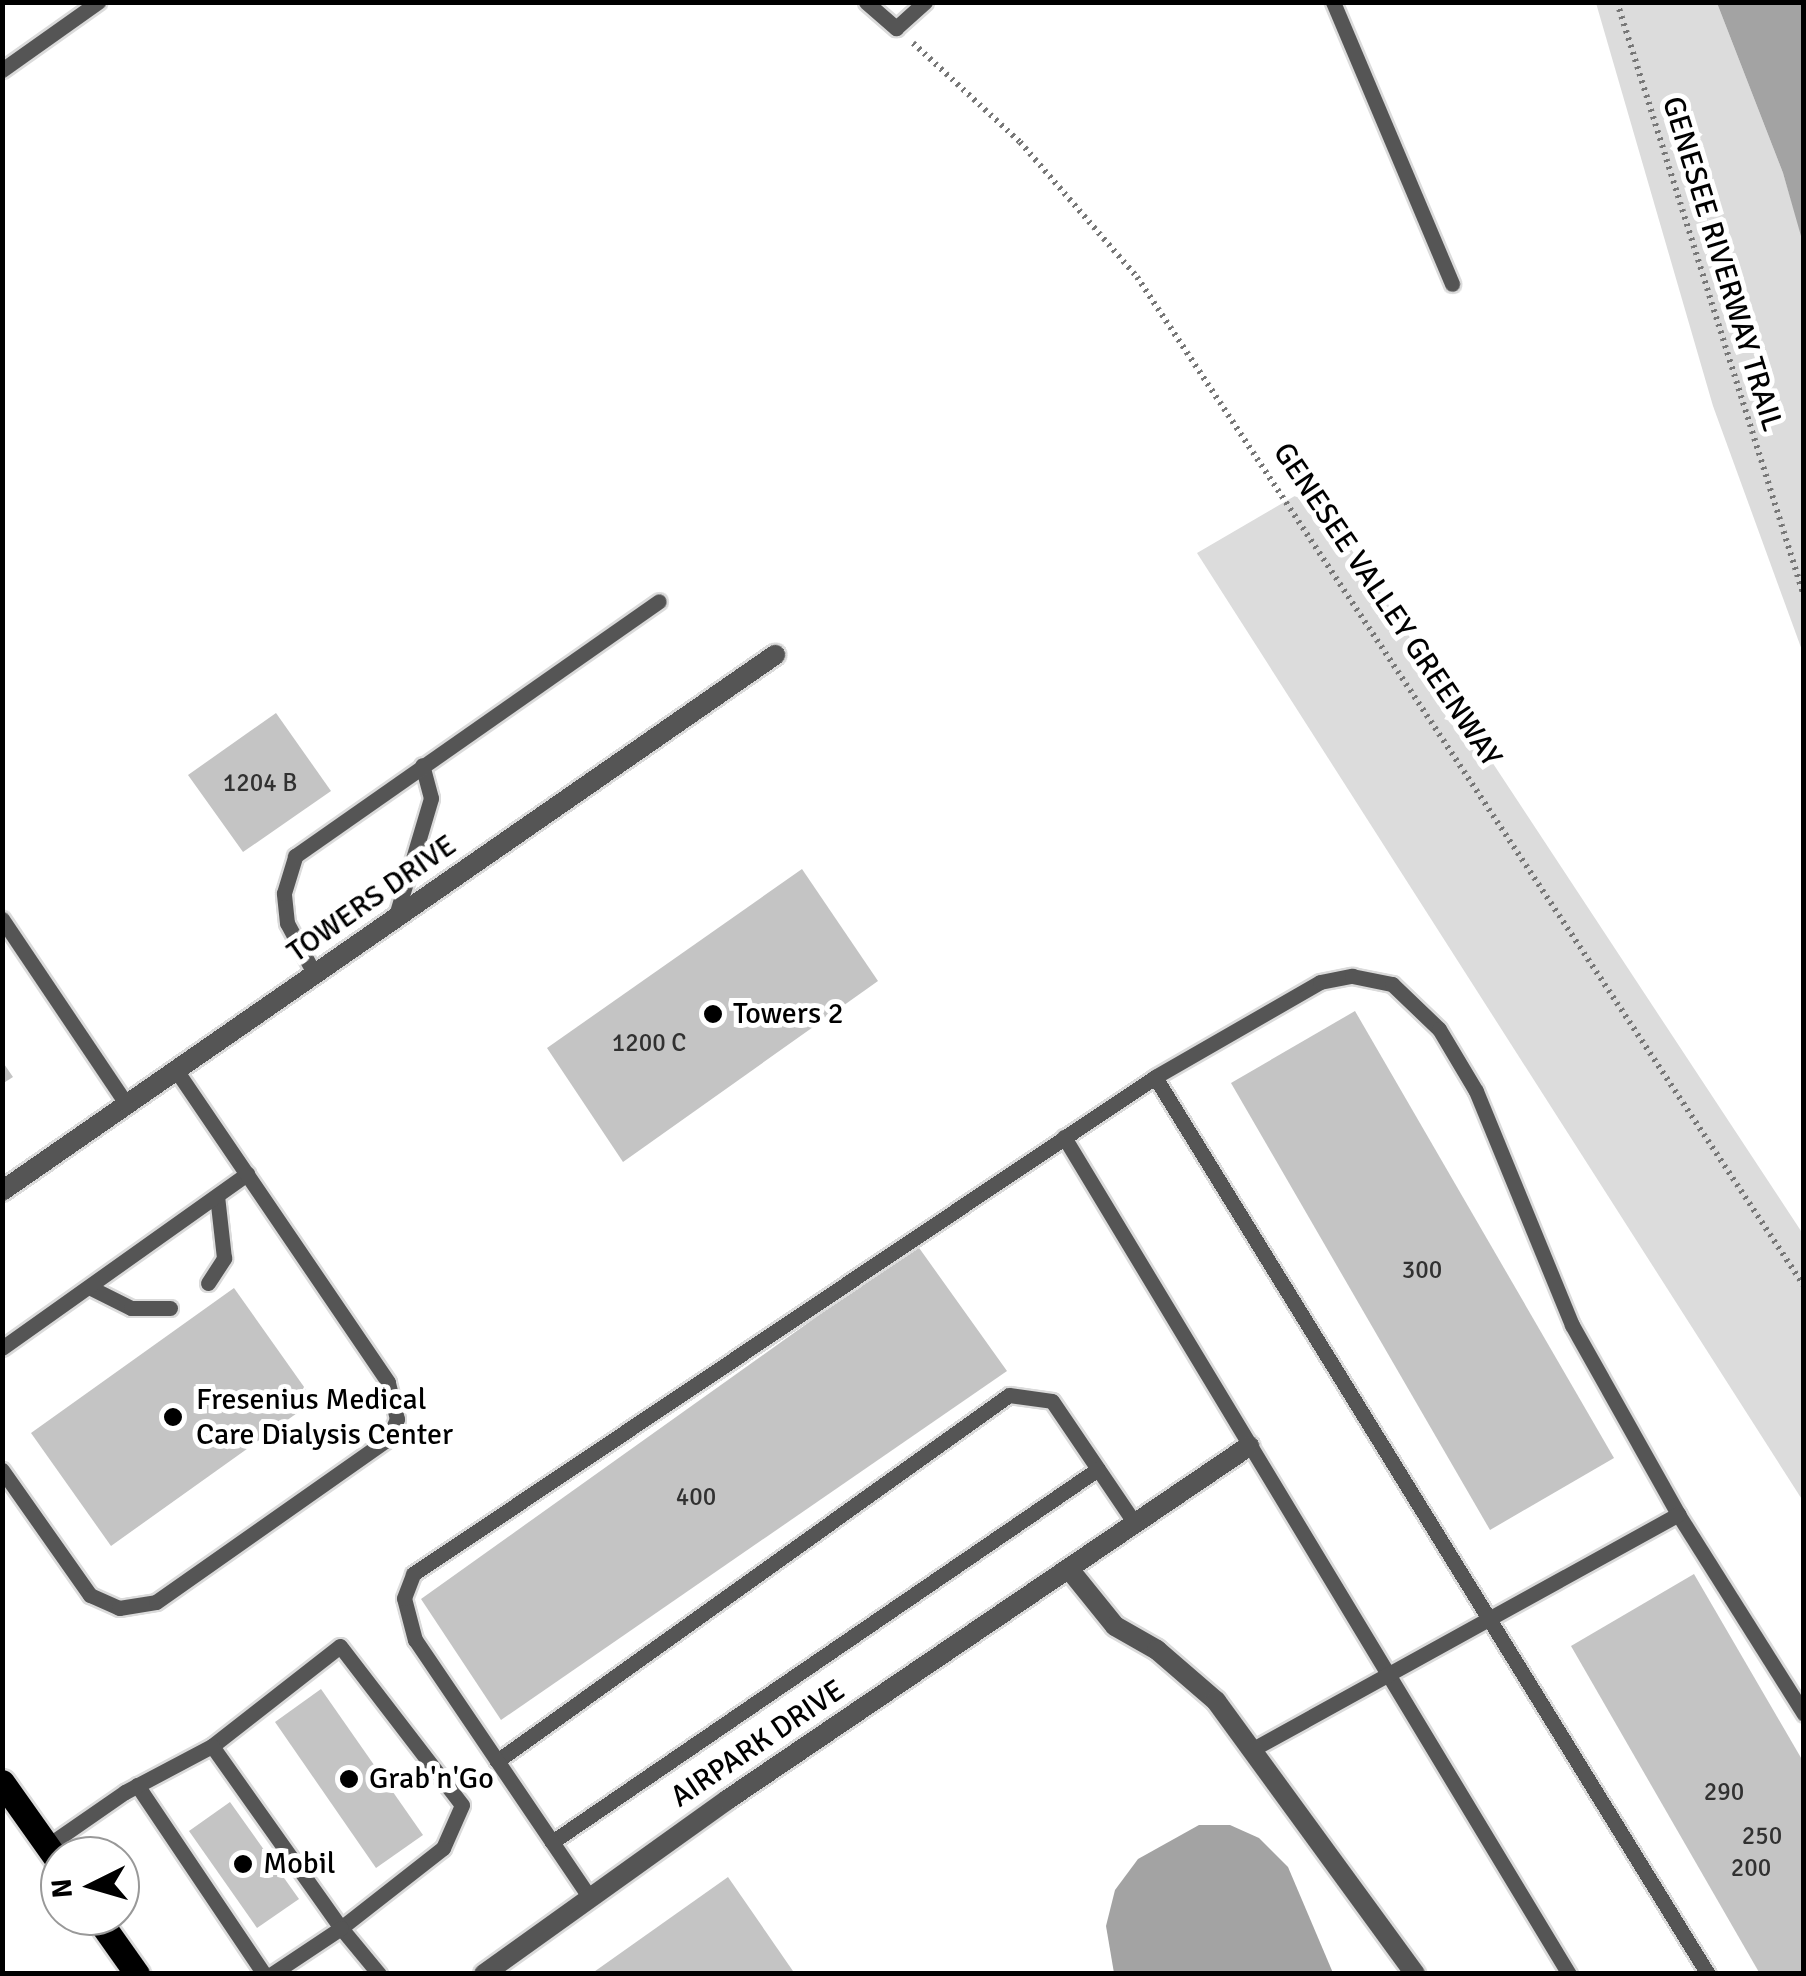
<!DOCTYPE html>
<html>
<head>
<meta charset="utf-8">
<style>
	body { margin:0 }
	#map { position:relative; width:1806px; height:1976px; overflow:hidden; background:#fff; font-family:Signika,sans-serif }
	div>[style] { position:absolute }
	.green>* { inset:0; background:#dcdcdc }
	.water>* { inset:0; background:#a3a3a3 }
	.building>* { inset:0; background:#c4c4c4 }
	.path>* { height:6px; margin-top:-3px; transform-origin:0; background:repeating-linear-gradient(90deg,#777 0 2.5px,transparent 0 7.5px) }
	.roads { filter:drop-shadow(2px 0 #dbdbdb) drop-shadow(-2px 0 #dbdbdb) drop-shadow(0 2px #dbdbdb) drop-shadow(0 -2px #dbdbdb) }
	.lane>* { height:15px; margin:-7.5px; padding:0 7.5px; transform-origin:7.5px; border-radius:7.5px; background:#555 }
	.street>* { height:20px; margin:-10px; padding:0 10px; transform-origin:10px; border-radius:10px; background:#555 }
	.primary>* { height:25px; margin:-12.5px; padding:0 12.5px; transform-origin:12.5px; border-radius:12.5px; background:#000 }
	.dots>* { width:28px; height:28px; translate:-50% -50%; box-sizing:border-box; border:5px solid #fff; border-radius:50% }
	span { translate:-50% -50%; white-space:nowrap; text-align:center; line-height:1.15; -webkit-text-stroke:10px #fff; paint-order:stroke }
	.number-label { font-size:25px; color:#313131 }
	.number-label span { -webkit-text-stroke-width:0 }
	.street-label { font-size:30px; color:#000 }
	.poi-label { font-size:30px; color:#000 }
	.left { translate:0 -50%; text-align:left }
	.frame { position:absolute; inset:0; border:5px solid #000; pointer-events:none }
	.north { position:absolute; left:40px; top:1836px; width:100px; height:100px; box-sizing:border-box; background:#fff; border:2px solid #999; border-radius:50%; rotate:265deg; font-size:28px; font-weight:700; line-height:40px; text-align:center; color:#000 }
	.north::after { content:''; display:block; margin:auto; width:35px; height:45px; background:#000; clip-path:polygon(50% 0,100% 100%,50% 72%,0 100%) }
</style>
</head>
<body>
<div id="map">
	<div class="green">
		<i style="clip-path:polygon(1596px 3px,1717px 3px,1783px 173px,1804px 243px,1803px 653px,1713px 406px)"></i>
		<i style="clip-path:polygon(1305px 490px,1357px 557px,1803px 1234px,1803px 1501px,1197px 553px)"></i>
	</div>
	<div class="water">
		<i style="clip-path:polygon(1717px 3px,1803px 3px,1803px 243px,1783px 173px)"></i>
		<i style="clip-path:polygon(1199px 1825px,1230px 1825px,1259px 1838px,1288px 1867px,1333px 1973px,1114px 1973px,1106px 1926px,1115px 1890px,1138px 1859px)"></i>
	</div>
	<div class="building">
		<i style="clip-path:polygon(276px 713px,331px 791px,243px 852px,188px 775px)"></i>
		<i style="clip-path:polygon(802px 869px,878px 981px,623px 1162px,547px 1048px)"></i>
		<i style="clip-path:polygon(1355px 1011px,1614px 1458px,1490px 1530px,1231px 1083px)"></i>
		<i style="clip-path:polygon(2px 1061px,13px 1077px,2px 1084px)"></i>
		<i style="clip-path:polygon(917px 1245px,1007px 1371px,501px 1720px,421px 1599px)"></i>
		<i style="clip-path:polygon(234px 1288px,314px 1401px,111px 1546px,31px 1433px)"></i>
		<i style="clip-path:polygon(1694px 1574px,1804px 1763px,1804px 1974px,1760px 1974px,1571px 1646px)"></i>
		<i style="clip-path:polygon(321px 1689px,423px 1835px,376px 1868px,275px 1722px)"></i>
		<i style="clip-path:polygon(230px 1802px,299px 1899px,257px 1928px,189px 1831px)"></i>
		<i style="clip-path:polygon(728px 1877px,795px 1974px,591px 1974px)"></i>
	</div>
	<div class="path">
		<i style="left:1617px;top:2px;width:623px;rotate:72.53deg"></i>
		<i style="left:913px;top:43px;width:146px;rotate:42.8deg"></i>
		<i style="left:1020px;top:142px;width:179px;rotate:49.1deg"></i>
		<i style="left:1137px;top:277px;width:1210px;rotate:56.53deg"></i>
	</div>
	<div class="roads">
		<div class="lane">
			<i style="left:866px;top:2px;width:40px;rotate:41deg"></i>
			<i style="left:896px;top:28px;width:39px;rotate:-42deg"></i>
			<i style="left:1333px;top:2px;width:306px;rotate:67.1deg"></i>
			<i style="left:2px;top:70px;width:118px;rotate:-35.3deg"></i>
			<i style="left:2px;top:919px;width:224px;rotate:56.1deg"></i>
			<i style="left:395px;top:919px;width:126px;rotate:-73.4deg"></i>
			<i style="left:431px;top:798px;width:34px;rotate:-105deg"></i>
			<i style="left:315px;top:975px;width:59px;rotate:-118.3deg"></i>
			<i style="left:287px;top:923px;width:30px;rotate:-96deg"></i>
			<i style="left:284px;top:893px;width:39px;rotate:-73deg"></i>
			<i style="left:295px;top:856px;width:444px;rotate:-35deg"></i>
			<i style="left:1155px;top:1077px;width:190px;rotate:-29.9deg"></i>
			<i style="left:1320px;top:982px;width:33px;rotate:-11deg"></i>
			<i style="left:1352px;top:976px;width:41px;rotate:11.3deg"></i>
			<i style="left:1392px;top:984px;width:65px;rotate:43.8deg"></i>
			<i style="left:1439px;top:1029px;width:72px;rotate:59.2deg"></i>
			<i style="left:1476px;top:1091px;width:253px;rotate:67.7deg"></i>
			<i style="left:1572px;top:1325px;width:217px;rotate:60.7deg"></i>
			<i style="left:1678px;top:1514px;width:236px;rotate:57.8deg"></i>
			<i style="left:1064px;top:1137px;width:978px;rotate:58.9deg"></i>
			<i style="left:208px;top:1283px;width:30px;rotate:-57deg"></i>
			<i style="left:224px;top:1258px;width:62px;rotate:-96.4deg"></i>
			<i style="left:89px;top:1287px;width:47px;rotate:26.6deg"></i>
			<i style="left:131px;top:1308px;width:39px"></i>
			<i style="left:2px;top:1348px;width:301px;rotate:-35.4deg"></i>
			<i style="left:2px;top:1470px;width:153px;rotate:54.9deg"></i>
			<i style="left:90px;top:1595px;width:32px;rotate:24deg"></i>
			<i style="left:119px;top:1608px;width:37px;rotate:-9deg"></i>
			<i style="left:156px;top:1602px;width:284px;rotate:-35.1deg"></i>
			<i style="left:388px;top:1439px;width:22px;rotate:-66deg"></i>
			<i style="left:397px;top:1419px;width:38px;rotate:-104deg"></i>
			<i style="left:388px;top:1382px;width:376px;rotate:-124.2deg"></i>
			<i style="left:212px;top:1746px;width:162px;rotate:-38deg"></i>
			<i style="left:340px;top:1646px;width:200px;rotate:52.5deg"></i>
			<i style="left:462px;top:1805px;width:47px;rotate:113.8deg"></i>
			<i style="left:443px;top:1848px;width:130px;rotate:141.9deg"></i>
			<i style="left:341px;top:1928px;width:60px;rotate:50.4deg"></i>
			<i style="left:1253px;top:1749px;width:486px;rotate:-28.9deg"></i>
			<i style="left:497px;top:1761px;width:629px;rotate:-35.56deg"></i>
			<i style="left:1009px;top:1395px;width:43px;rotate:7.9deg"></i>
			<i style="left:1052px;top:1401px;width:146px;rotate:55.9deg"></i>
			<i style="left:137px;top:1785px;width:228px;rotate:56.1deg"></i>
			<i style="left:552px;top:1842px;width:661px;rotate:-34.34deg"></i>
			<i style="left:47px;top:1846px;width:95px;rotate:-34.7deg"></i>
			<i style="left:125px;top:1792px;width:98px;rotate:-27.9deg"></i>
			<i style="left:212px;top:1746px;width:223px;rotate:54.7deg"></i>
			<i style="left:341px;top:1928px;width:83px;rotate:146.3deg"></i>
			<i style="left:590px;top:1898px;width:312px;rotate:-124.1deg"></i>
			<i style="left:415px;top:1640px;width:43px;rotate:-104.7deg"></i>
			<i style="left:404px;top:1598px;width:26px;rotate:-69deg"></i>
			<i style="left:413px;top:1574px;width:893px;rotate:-33.81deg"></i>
			<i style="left:1155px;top:1077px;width:1054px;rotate:58.35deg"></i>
		</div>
		<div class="street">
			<i style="left:2px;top:1191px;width:941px;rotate:-34.74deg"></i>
			<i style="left:1069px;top:1569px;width:73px;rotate:51.1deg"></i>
			<i style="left:1115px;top:1626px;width:48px;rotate:29.7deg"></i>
			<i style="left:1157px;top:1650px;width:78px;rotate:40.8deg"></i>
			<i style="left:1216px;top:1701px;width:338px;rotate:53.9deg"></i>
			<i style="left:484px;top:1974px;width:299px;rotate:-35.6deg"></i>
			<i style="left:727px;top:1800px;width:631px;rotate:-34.14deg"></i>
		</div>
		<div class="primary">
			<i style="left:2px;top:1782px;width:100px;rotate:54.7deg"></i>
			<i style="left:96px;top:1916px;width:71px;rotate:54.7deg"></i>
		</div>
	</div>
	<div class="dots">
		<i style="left:713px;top:1014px;background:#000"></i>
		<i style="left:173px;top:1417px;background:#000"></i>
		<i style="left:349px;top:1779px;background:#000"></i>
		<i style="left:243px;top:1864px;background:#000"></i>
	</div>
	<div class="number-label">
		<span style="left:260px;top:783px">1204 B</span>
		<span style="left:649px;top:1043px">1200 C</span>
		<span style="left:1422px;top:1270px">300</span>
		<span style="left:696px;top:1497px">400</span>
		<span style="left:1724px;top:1792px">290</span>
		<span style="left:1762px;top:1836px">250</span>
		<span style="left:1751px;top:1868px">200</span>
	</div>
	<div class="street-label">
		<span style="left:1722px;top:264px;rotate:73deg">GENESEE RIVERWAY TRAIL</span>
		<span style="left:1387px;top:605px;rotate:56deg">GENESEE VALLEY GREENWAY</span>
		<span style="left:372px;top:899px;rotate:-35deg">TOWERS DRIVE</span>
		<span style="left:758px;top:1744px;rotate:-34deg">AIRPARK DRIVE</span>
	</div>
	<div class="poi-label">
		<span class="left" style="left:733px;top:1014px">Towers 2</span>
		<span class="left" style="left:196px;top:1417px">Fresenius Medical<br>Care Dialysis Center</span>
		<span class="left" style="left:369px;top:1779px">Grab'n'Go</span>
		<span class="left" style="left:263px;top:1864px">Mobil</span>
	</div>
	<div class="frame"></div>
	<div class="north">N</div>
</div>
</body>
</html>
